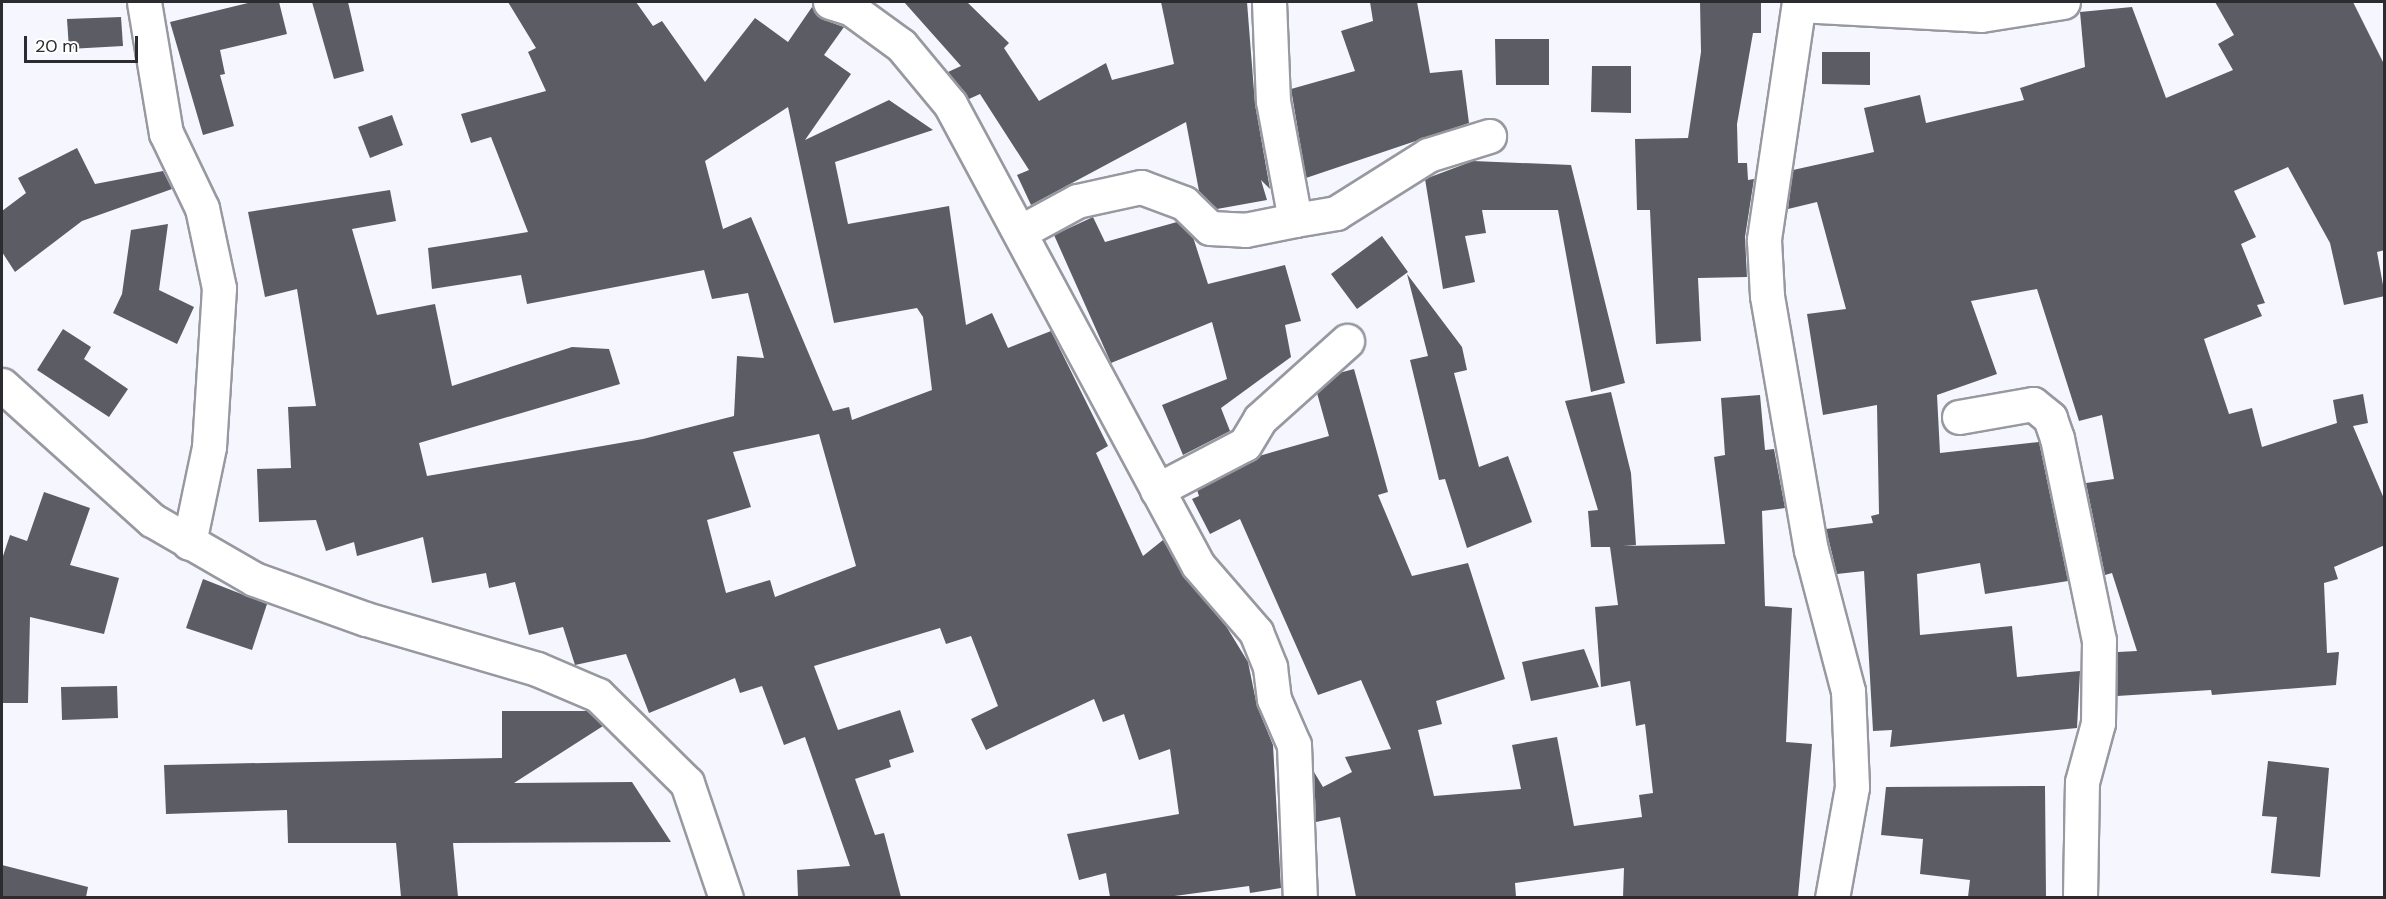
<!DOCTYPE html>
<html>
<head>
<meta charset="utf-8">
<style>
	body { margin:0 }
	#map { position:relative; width:2386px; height:899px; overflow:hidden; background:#f6f6fe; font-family:"DM Sans",sans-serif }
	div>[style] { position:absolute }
	.building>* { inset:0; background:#5c5c64 }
	.roads { filter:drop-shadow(2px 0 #9898a1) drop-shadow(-2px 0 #9898a1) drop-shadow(0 2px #9898a1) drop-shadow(0 -2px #9898a1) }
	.minor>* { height:33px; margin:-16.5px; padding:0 16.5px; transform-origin:16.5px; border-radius:16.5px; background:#fff }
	span { translate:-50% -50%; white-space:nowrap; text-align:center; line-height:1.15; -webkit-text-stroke:6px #fff; paint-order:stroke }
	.frame { position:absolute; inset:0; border:3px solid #2c2c30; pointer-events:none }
	.scale { position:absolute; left:24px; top:36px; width:114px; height:27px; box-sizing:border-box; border:3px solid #2c2c30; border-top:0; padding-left:8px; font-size:18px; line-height:21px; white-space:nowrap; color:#2c2c30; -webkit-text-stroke:4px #fff; paint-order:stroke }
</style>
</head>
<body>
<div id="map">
	<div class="building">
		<i style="clip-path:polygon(252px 2px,279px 2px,287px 34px,220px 50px,225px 74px,220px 75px,234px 126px,203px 135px,170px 22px)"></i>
		<i style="clip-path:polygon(312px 2px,348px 2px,364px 71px,334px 79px)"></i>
		<i style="clip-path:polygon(evenodd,508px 2px,636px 2px,653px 26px,662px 21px,705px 82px,755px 18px,788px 42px,812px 7px,824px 20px,844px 27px,824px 55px,851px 74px,805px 140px,889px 100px,933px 130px,835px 162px,848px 224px,949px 206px,966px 325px,992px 313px,1008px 348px,1051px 331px,1108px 446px,1096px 453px,1143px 556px,1163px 540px,1184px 577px,1226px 626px,1248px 662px,1257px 706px,1273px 745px,1281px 888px,1250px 893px,1249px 886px,1167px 897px,1110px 897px,1106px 873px,1079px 880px,1067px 834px,1179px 814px,1170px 749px,1139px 760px,1124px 714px,1103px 722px,1094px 699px,986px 750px,971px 719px,998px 706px,971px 636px,946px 644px,940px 628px,814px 666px,838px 730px,900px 710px,914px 752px,889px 760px,891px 767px,855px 779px,875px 835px,884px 833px,901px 897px,798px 897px,797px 870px,850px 866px,805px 737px,784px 745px,762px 686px,740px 693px,735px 678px,649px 713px,626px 654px,575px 665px,563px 627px,529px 635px,515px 582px,489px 588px,486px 573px,432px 583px,423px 537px,357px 556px,354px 542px,326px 551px,316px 520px,259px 522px,257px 469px,291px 468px,288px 407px,316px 406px,297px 289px,265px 297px,248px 212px,390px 190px,396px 221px,352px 229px,377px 315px,435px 304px,452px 386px,572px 347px,609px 349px,620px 384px,419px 443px,427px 476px,643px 439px,734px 416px,737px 356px,764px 358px,748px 293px,712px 299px,704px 270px,527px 304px,521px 275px,432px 289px,428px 248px,528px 232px,491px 137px,471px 143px,461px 114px,546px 91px,528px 52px,536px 48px,508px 2px,788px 107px,834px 323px,917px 308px,923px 317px,932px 390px,852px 420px,849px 407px,833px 411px,751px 217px,723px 229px,705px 161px,788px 107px,508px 2px,819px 434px,856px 566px,775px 597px,770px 580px,726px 593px,707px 520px,751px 507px,733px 452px,819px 434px)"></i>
		<i style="clip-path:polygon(904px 2px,967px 2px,1009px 43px,1004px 48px,1039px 101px,1106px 63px,1112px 80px,1174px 64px,1161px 2px,1247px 2px,1255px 104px,1270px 189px,1261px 180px,1267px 200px,1217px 209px,1199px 191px,1186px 122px,1031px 205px,1017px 175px,1029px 170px,980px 94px,969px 99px,948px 72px,961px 66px)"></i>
		<i style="clip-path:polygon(1370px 2px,1417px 2px,1430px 73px,1462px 70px,1469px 123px,1306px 178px,1291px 89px,1355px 71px,1341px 31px,1373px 21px)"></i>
		<i style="clip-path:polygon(1700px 2px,1761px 2px,1761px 33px,1753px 33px,1737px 124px,1738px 163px,1747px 163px,1748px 180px,1754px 179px,1745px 237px,1747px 277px,1698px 278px,1701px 341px,1656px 344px,1650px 210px,1637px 210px,1635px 139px,1688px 138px,1701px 52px)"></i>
		<i style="clip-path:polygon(2215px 2px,2353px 2px,2385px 66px,2385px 250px,2377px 252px,2385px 296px,2344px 305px,2330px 243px,2288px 167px,2234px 191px,2256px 237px,2241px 244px,2265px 303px,2257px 305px,2262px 316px,2204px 339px,2229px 414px,2252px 408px,2262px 447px,2337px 423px,2333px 400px,2363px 394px,2368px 423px,2353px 426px,2385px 501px,2385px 545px,2334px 567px,2338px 579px,2324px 583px,2327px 653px,2339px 652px,2336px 685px,2212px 695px,2211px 690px,2117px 696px,2118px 652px,2137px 651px,2112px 573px,2105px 575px,2086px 483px,2114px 479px,2102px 415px,2079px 421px,2037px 289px,1971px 301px,1997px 374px,1937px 395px,1940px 453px,2039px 442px,2068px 581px,1985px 594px,1980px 563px,1917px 574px,1920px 635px,2012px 626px,2017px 677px,2080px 671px,2077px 728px,1890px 747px,1892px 730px,1873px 731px,1864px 571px,1837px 574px,1826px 529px,1873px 523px,1871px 516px,1879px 514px,1877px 405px,1823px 415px,1807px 314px,1846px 309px,1817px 202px,1788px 209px,1793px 170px,1874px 152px,1864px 108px,1920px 95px,1926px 123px,2024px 100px,2020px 88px,2085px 67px,2080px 12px,2132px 7px,2166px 98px,2233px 70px,2218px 44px,2234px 35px)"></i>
		<i style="clip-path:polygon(121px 17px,123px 46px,69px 49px,67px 19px)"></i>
		<i style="clip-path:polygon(1495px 39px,1549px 39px,1549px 85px,1496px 85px)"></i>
		<i style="clip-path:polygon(1822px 52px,1870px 52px,1870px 85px,1822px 84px)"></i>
		<i style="clip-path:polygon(1592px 66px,1631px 66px,1631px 113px,1591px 112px)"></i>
		<i style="clip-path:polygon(392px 115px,403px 145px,370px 158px,358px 127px)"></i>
		<i style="clip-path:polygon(77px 148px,95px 184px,163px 171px,172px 189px,82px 221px,15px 272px,2px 252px,2px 211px,26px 193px,18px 178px)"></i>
		<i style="clip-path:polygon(1473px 161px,1571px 165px,1625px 383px,1591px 392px,1558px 210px,1482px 210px,1486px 233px,1465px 236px,1475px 282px,1443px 289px,1425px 179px)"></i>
		<i style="clip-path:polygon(1093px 217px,1105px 242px,1177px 222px,1193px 237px,1208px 284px,1285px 265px,1301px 321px,1285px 325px,1291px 357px,1221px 408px,1230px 431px,1183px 455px,1162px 405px,1227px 379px,1212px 322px,1111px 363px,1054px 235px)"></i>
		<i style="clip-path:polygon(168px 224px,159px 290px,194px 307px,177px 344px,113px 313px,122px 294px,131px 230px)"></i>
		<i style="clip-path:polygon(1382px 236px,1408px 272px,1357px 309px,1331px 274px)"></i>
		<i style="clip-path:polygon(1407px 274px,1462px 347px,1467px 370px,1454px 373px,1479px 467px,1508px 456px,1532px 522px,1467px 548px,1445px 479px,1439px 480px,1410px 360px,1428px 356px)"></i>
		<i style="clip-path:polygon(63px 329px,91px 347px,84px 359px,128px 389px,109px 417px,37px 370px)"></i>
		<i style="clip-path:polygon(1354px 369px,1388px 492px,1378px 495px,1412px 576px,1468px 563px,1505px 679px,1436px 701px,1442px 724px,1418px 730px,1434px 796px,1521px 789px,1512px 745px,1557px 737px,1574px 826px,1642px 817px,1639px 795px,1653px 793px,1645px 724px,1636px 726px,1630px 681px,1601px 687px,1595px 607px,1618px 605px,1610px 547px,1591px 547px,1588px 511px,1598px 510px,1565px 401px,1611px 392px,1631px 473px,1636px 545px,1623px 546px,1725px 544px,1714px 457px,1725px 455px,1721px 398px,1760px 395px,1765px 450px,1774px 449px,1785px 508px,1762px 511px,1765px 606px,1792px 608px,1786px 742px,1812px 744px,1798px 897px,1623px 897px,1624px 868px,1515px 883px,1516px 897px,1356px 897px,1340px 817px,1316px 822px,1314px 772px,1323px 787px,1352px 772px,1345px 757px,1391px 749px,1361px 680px,1318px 695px,1240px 519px,1210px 534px,1192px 499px,1199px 496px,1197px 490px,1259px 456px,1329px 436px,1317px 393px,1339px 373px)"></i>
		<i style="clip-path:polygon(44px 492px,90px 508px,70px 565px,119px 578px,104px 634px,30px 617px,28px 703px,2px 703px,2px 559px,10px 535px,27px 541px)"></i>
		<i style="clip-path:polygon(203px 579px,267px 604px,252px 650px,186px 628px)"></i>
		<i style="clip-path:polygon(1584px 649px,1599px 687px,1531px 701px,1522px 662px)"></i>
		<i style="clip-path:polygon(117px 686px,118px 718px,62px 720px,61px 687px)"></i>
		<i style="clip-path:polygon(502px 711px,587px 711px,603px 726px,514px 783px,632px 782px,671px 842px,453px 843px,458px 897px,401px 897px,396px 843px,288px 843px,287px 810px,166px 814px,164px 765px,502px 758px)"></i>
		<i style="clip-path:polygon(2268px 761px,2329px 768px,2320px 877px,2271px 873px,2277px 817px,2262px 816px)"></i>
		<i style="clip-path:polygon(2045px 786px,2046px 897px,1968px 897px,1970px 880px,1920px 874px,1923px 839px,1881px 835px,1886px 787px)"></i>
		<i style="clip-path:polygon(2px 865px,88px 887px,86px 897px,2px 897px)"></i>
	</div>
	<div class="roads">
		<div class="minor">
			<i style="left:144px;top:2px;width:133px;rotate:80.5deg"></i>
			<i style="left:166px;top:133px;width:83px;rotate:64.4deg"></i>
			<i style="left:202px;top:208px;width:82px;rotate:78deg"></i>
			<i style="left:219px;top:288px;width:159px;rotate:93.6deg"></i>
			<i style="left:209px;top:447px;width:98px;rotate:101.8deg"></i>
			<i style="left:830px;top:2px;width:21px;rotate:17deg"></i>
			<i style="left:850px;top:8px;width:63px;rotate:36deg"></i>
			<i style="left:901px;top:45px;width:77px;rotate:50.3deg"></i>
			<i style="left:950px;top:104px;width:523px;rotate:61.72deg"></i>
			<i style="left:1198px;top:565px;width:89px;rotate:49.1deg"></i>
			<i style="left:1256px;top:632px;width:38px;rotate:68deg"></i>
			<i style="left:1270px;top:667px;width:32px;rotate:83deg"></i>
			<i style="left:1274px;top:699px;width:50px;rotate:66.5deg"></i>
			<i style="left:1294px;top:745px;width:153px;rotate:87.8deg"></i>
			<i style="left:1269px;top:2px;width:99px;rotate:87.7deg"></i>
			<i style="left:1273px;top:101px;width:121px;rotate:79.5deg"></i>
			<i style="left:1295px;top:220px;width:42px;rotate:-9.7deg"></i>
			<i style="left:1336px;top:213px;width:109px;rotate:-32.2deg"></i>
			<i style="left:1428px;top:155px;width:64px;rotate:-17.3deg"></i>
			<i style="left:1799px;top:2px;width:241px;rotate:98.4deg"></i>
			<i style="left:1764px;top:240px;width:56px;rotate:86.9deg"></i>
			<i style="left:1767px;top:296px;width:258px;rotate:80.2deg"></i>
			<i style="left:1811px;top:550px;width:146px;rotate:75.3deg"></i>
			<i style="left:1848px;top:691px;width:96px;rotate:87.6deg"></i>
			<i style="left:1852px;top:787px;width:113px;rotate:100.2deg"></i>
			<i style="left:1799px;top:5px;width:182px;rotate:3.1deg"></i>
			<i style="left:1981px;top:15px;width:83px;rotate:-9deg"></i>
			<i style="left:1020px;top:232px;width:65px;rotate:-28.5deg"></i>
			<i style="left:1077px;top:201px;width:66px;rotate:-12.3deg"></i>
			<i style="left:1141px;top:187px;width:46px;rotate:20.4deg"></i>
			<i style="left:1184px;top:203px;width:36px;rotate:44deg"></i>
			<i style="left:1210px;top:228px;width:35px;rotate:3deg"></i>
			<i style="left:1245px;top:230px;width:51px;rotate:-11.3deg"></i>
			<i style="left:2px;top:385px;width:202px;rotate:42deg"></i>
			<i style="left:152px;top:520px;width:118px;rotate:30deg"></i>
			<i style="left:254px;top:579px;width:119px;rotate:19.7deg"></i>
			<i style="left:366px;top:619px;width:178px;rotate:16.3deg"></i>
			<i style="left:537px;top:669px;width:66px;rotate:23.1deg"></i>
			<i style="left:598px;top:695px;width:125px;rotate:44.7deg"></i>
			<i style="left:687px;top:783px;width:121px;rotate:71.3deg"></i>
			<i style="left:1959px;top:417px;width:75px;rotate:-10deg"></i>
			<i style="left:2033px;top:404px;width:22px;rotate:39deg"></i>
			<i style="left:2050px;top:418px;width:21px;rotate:71deg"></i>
			<i style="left:2057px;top:438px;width:206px;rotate:78.3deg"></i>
			<i style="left:2099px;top:640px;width:83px;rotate:90.7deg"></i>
			<i style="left:2098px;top:723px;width:61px;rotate:105.2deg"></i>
			<i style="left:2082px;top:782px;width:116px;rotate:91deg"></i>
			<i style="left:1157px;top:490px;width:99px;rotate:-27.6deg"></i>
			<i style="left:1245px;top:444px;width:29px;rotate:-59deg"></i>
			<i style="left:1260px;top:419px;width:117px;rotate:-41.9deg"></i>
		</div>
	</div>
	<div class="frame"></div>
	<div class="scale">20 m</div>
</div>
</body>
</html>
